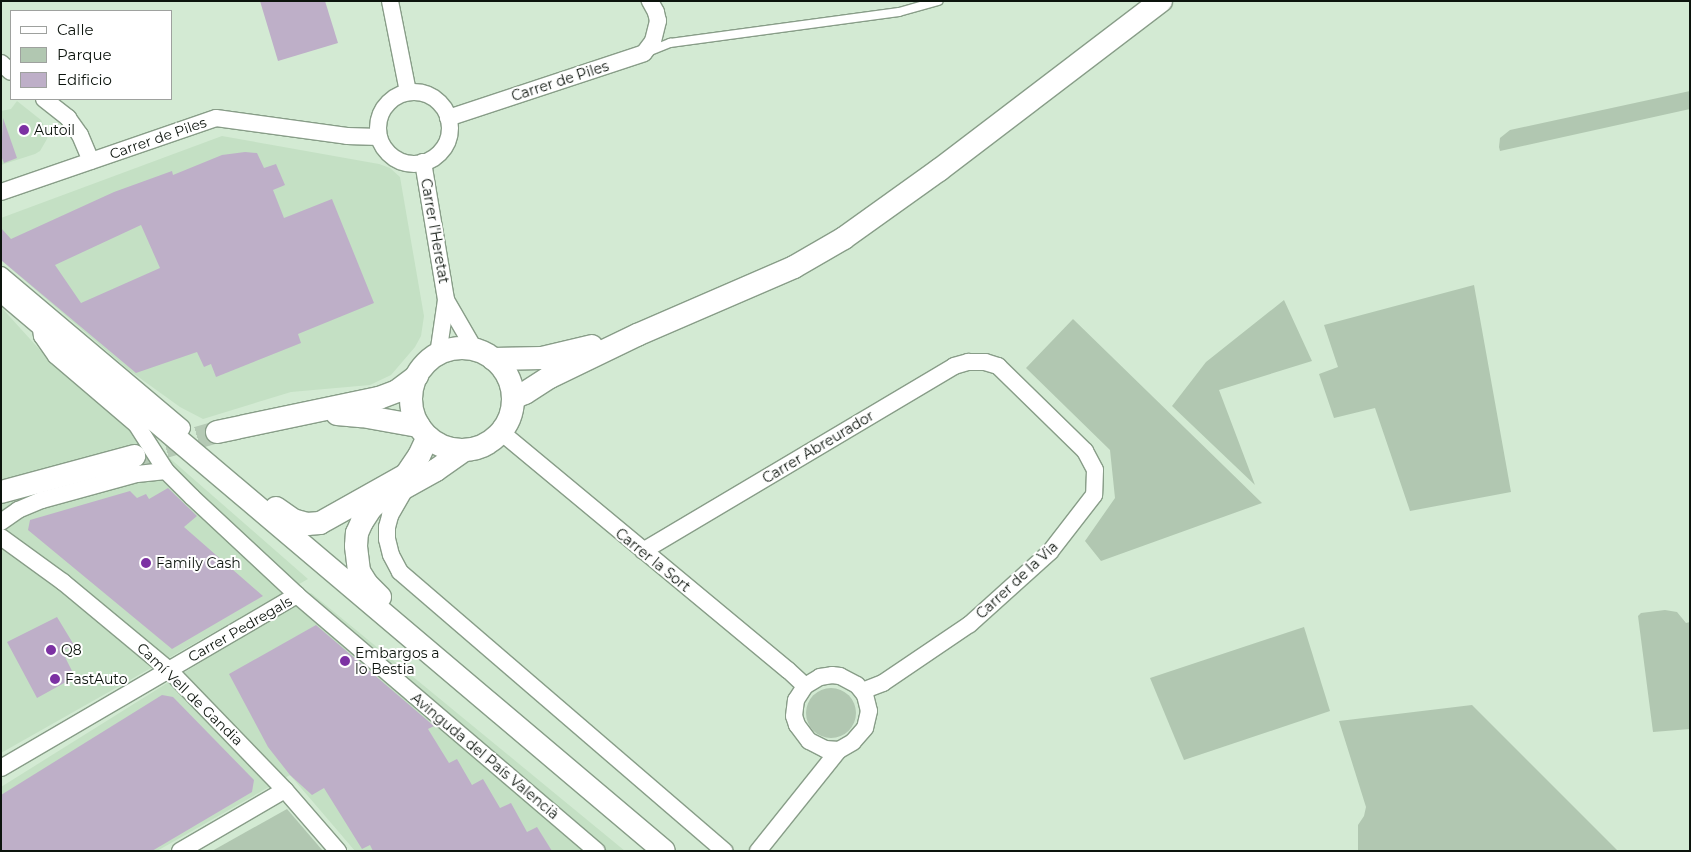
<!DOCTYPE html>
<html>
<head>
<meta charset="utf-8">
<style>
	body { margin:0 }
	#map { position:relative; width:1691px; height:852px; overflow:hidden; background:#d3ead3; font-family:Montserrat,sans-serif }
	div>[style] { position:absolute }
	.built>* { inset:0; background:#c4e0c4 }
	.green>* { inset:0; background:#b1c7b1 }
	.round { border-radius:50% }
	.building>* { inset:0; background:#beafc8 }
	.secondary-tunnel>* { height:22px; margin-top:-11px; transform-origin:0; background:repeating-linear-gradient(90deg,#b5cab5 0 22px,transparent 0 33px) }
	.roads { filter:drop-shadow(1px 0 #889d88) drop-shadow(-1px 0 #889d88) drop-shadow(0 1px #889d88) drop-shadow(0 -1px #889d88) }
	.lane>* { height:8px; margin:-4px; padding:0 4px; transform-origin:4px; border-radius:4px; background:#fff }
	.street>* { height:16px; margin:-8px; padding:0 8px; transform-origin:8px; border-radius:8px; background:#fff }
	.street>.ring { margin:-8px; padding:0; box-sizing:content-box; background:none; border:16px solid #fff; border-radius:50% }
	.secondary>* { height:22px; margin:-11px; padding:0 11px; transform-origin:11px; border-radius:11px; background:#fff }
	.secondary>.ring { margin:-11px; padding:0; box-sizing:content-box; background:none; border:22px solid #fff; border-radius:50% }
	.dots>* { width:14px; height:14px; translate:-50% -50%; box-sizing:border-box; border:2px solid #fff; border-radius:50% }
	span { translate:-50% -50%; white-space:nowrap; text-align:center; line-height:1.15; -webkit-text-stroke:4px #fff; paint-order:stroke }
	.street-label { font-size:14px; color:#0c140d }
	.poi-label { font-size:14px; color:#0c140d }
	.left { translate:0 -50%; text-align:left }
	.frame { position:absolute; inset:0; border:2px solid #0c140d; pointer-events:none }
	.legend { position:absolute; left:10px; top:10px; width:162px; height:90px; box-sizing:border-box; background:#fff; border:1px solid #9ea19e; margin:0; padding:6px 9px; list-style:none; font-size:15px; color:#0c140d }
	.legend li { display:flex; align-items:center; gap:10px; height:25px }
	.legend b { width:25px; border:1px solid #9ea19e }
</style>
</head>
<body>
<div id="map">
	<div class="built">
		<i style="clip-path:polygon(17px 101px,41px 120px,48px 133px,47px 139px,40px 151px,35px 154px,1px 165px,1px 111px,11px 109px)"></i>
		<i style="clip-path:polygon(222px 136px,379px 164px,390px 168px,400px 177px,424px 316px,421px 336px,415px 347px,391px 375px,370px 385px,291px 392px,203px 419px,180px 407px,130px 371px,1px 260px,1px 218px)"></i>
		<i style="clip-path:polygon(1px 307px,40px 350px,126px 420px,308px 579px,1px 753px)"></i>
		<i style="clip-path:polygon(311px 593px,625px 851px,355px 851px,290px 775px,157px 851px,1px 851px,1px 787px)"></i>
	</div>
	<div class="green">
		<i style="clip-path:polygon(1690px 91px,1690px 109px,1500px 151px,1499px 147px,1500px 138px,1510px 130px)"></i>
		<i style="clip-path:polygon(1474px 285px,1511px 492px,1410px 511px,1375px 408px,1334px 418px,1319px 374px,1338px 367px,1324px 325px)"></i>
		<i style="clip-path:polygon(1284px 300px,1312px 361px,1219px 390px,1255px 485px,1172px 406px,1206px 362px)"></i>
		<i style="clip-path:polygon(1073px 319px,1262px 503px,1101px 561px,1085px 541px,1115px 498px,1110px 450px,1026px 368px)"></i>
		<i style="clip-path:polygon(1665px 610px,1677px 612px,1686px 623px,1690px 622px,1690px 729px,1653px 732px,1638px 616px,1641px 613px)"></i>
		<i style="clip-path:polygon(1304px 627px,1330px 711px,1184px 760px,1150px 678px)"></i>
		<i class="round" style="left:806px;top:688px;width:50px;height:50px"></i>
		<i style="clip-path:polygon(1472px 705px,1618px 851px,1358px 851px,1358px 825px,1364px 816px,1366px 807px,1339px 721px)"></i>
		<i style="clip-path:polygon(287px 809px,323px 851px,212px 851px)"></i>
	</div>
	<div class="building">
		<i style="clip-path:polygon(260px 1px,325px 1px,338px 43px,278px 61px)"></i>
		<i style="clip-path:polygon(3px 118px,17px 158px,4px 163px,1px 156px)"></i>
		<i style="clip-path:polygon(evenodd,245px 152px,257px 153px,264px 168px,276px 164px,285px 185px,273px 190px,284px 218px,332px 199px,374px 303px,298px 334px,301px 343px,216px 377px,211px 364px,204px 367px,197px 352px,136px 373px,1px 260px,1px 228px,11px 239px,114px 192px,172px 171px,173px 175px,222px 155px,245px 152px,141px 225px,160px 268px,81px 303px,55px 265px,141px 225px)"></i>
		<i style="clip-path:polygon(168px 488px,197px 516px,184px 527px,263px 596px,172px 649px,28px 530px,30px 520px,130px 491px,137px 498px,146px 494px,149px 499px)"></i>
		<i style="clip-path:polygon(57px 617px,74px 645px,62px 651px,75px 677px,37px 698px,7px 642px)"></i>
		<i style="clip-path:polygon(316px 625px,434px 726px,428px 729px,449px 763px,457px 759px,472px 785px,483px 779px,500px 808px,511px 803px,527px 832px,537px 827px,552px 851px,373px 851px,370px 845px,362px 849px,324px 788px,312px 795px,290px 775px,268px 747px,229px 674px)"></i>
		<i style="clip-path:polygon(162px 695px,173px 697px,254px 780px,252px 792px,152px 851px,1px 851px,1px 795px)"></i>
	</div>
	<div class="secondary-tunnel">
		<i style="left:134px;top:456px;width:86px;rotate:-16.1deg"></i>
	</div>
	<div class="roads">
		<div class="lane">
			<i style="left:650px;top:51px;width:22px;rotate:-22deg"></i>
			<i style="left:670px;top:43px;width:231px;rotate:-7.7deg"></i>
			<i style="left:899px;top:12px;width:41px;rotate:-15.8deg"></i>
		</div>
		<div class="street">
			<i style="left:390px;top:1px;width:93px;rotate:78.8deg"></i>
			<i style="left:1px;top:63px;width:13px;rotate:42deg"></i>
			<i class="ring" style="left:378px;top:92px;width:56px;height:56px"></i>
			<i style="left:44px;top:99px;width:31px;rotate:38deg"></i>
			<i style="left:68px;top:118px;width:21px;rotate:55deg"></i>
			<i style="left:80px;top:135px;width:28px;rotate:67deg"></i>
			<i style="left:448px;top:118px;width:206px;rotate:-18.3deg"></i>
			<i style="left:644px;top:53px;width:15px;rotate:-53deg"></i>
			<i style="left:653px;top:41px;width:21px;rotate:-76deg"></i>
			<i style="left:658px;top:21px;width:9px;rotate:-103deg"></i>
			<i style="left:656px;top:12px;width:13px;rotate:-119deg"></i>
			<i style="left:423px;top:162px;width:140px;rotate:80.5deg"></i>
			<i style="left:446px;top:300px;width:56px;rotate:98.3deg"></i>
			<i style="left:1px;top:192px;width:227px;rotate:-19deg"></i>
			<i style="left:216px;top:118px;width:132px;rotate:7.8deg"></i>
			<i style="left:347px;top:136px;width:32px;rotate:2deg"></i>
			<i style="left:1px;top:275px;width:237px;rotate:40.2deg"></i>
			<i style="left:446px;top:300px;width:58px;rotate:59.9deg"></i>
			<i style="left:40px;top:322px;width:14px;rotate:82deg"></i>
			<i style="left:42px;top:336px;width:24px;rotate:55deg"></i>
			<i style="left:56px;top:356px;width:105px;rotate:40.4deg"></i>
			<i style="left:136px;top:424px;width:56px;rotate:57.4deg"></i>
			<i style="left:166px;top:471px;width:37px;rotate:45deg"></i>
			<i style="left:192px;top:497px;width:144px;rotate:43deg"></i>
			<i style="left:297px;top:595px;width:394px;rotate:40.5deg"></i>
			<i style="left:501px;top:432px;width:373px;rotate:39.7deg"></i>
			<i style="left:788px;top:670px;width:23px;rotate:43deg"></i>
			<i style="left:407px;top:486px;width:34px;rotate:120deg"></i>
			<i style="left:390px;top:516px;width:11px;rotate:105deg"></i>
			<i style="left:387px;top:527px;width:12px;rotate:90deg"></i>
			<i style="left:387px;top:539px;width:16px;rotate:76deg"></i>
			<i style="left:391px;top:555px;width:19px;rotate:62deg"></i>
			<i style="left:400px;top:572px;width:428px;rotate:40.7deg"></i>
			<i style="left:1px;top:522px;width:21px;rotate:-35deg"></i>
			<i style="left:18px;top:510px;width:26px;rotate:-23deg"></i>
			<i style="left:42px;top:500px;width:98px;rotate:-15.3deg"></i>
			<i style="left:137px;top:474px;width:29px;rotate:-6deg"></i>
			<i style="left:1px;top:537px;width:77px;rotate:36deg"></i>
			<i style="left:63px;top:582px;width:138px;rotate:39.7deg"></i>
			<i style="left:169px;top:670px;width:167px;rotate:46deg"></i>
			<i style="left:285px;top:790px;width:81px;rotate:49deg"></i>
			<i style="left:643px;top:551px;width:362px;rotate:-30.7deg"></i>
			<i style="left:954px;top:366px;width:15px;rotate:-16deg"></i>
			<i style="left:968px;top:362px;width:17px"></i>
			<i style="left:985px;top:362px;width:14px;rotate:17deg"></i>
			<i style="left:998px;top:366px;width:122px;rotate:44.3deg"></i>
			<i style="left:1085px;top:451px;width:21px;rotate:62deg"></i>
			<i style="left:1095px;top:470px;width:25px;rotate:92deg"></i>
			<i style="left:1094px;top:495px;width:72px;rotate:127.7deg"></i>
			<i style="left:1050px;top:552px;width:108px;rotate:138deg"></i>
			<i style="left:970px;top:624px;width:105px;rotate:145.9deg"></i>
			<i style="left:883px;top:683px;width:22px;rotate:159deg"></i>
			<i style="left:832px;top:675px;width:8px;rotate:7deg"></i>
			<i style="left:840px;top:676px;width:19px;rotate:28deg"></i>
			<i style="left:857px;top:685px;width:13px;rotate:51deg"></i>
			<i style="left:865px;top:695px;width:16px;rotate:76deg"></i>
			<i style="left:869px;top:711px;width:17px;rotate:103deg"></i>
			<i style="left:865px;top:728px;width:18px;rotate:131deg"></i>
			<i style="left:853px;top:742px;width:16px;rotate:150deg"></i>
			<i style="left:839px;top:750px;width:14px;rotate:-176deg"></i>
			<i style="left:825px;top:749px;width:18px;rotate:-153deg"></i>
			<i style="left:809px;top:741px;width:20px;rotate:-127deg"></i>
			<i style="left:797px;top:725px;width:9px;rotate:-108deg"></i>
			<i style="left:794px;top:716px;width:16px;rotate:-83deg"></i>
			<i style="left:796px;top:700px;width:17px;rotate:-57deg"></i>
			<i style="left:805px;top:686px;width:17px;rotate:-31deg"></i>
			<i style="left:820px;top:677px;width:12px;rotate:-9deg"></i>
			<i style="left:1px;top:768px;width:343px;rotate:-30.3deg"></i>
			<i style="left:180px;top:851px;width:121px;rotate:-30.2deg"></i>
			<i style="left:758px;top:851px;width:129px;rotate:-51.3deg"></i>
		</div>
		<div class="secondary">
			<i style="left:1px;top:290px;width:868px;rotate:40.24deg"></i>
			<i class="ring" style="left:411px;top:348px;width:80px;height:80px"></i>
			<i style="left:493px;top:359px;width:49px;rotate:-1.2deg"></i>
			<i style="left:542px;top:358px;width:51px;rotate:-13.5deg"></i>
			<i style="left:513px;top:398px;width:13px;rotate:-23deg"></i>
			<i style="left:525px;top:393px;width:30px;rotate:-33deg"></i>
			<i style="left:550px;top:377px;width:97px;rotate:-25.8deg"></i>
			<i style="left:637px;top:335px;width:171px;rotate:-23.4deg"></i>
			<i style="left:794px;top:267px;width:58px;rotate:-30.1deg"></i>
			<i style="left:844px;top:238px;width:117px;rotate:-35.6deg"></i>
			<i style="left:939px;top:170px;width:279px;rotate:-37.3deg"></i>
			<i style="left:337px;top:414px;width:25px;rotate:5deg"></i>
			<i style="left:362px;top:416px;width:58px;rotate:10deg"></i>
			<i style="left:217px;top:432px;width:166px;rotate:-11.9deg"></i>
			<i style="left:379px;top:398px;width:19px;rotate:-21deg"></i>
			<i style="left:397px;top:391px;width:25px;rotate:-37deg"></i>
			<i style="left:1px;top:492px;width:138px;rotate:-15.1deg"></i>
			<i style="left:276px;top:508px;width:21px;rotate:35deg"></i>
			<i style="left:293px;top:520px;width:15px;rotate:16deg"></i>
			<i style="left:307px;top:524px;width:13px;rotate:-4deg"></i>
			<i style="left:320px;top:523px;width:98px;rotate:-29.2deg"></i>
			<i style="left:406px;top:475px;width:23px;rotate:-56deg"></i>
			<i style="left:419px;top:456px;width:21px;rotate:-65deg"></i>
			<i style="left:380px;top:597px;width:18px;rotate:-135deg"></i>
			<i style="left:367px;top:584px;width:15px;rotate:-122deg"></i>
			<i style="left:359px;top:571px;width:25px;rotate:-97deg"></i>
			<i style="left:356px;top:546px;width:13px;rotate:-86deg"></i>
			<i style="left:357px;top:533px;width:12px;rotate:-66deg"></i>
			<i style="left:362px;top:522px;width:17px;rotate:-57deg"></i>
			<i style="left:371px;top:508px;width:8px;rotate:-40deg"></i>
			<i style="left:377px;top:503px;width:68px;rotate:-29.2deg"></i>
			<i style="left:436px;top:470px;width:33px;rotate:-35deg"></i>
		</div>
	</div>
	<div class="dots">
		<i style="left:24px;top:130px;background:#7c31a3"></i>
		<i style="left:146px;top:563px;background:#7c31a3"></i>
		<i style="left:51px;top:650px;background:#7c31a3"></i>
		<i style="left:345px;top:661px;background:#7c31a3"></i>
		<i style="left:55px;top:679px;background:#7c31a3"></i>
	</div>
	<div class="street-label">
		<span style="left:560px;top:81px;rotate:-18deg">Carrer de Piles</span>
		<span style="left:158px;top:138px;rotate:-19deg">Carrer de Piles</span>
		<span style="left:435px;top:231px;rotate:80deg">Carrer l'Heretat</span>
		<span style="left:818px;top:447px;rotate:-31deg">Carrer Abreurador</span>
		<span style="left:653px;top:560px;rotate:39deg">Carrer la Sort</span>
		<span style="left:1017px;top:580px;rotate:-43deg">Carrer de la Via</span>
		<span style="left:240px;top:629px;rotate:-30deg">Carrer Pedregals</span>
		<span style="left:190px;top:694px;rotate:44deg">Camí Vell de Gandia</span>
		<span style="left:485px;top:756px;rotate:40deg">Avinguda del País Valencià</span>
	</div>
	<div class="poi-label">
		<span class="left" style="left:34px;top:130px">Autoil</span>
		<span class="left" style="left:156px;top:563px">Family Cash</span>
		<span class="left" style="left:61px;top:650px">Q8</span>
		<span class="left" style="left:355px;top:661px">Embargos a<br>lo Bestia</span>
		<span class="left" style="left:65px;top:679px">FastAuto</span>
	</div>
	<div class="frame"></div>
	<ul class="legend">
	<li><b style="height:6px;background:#fff"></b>Calle</li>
	<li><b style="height:14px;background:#b1c7b1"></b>Parque</li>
	<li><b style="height:14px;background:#beafc8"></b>Edificio</li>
	</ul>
</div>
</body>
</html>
